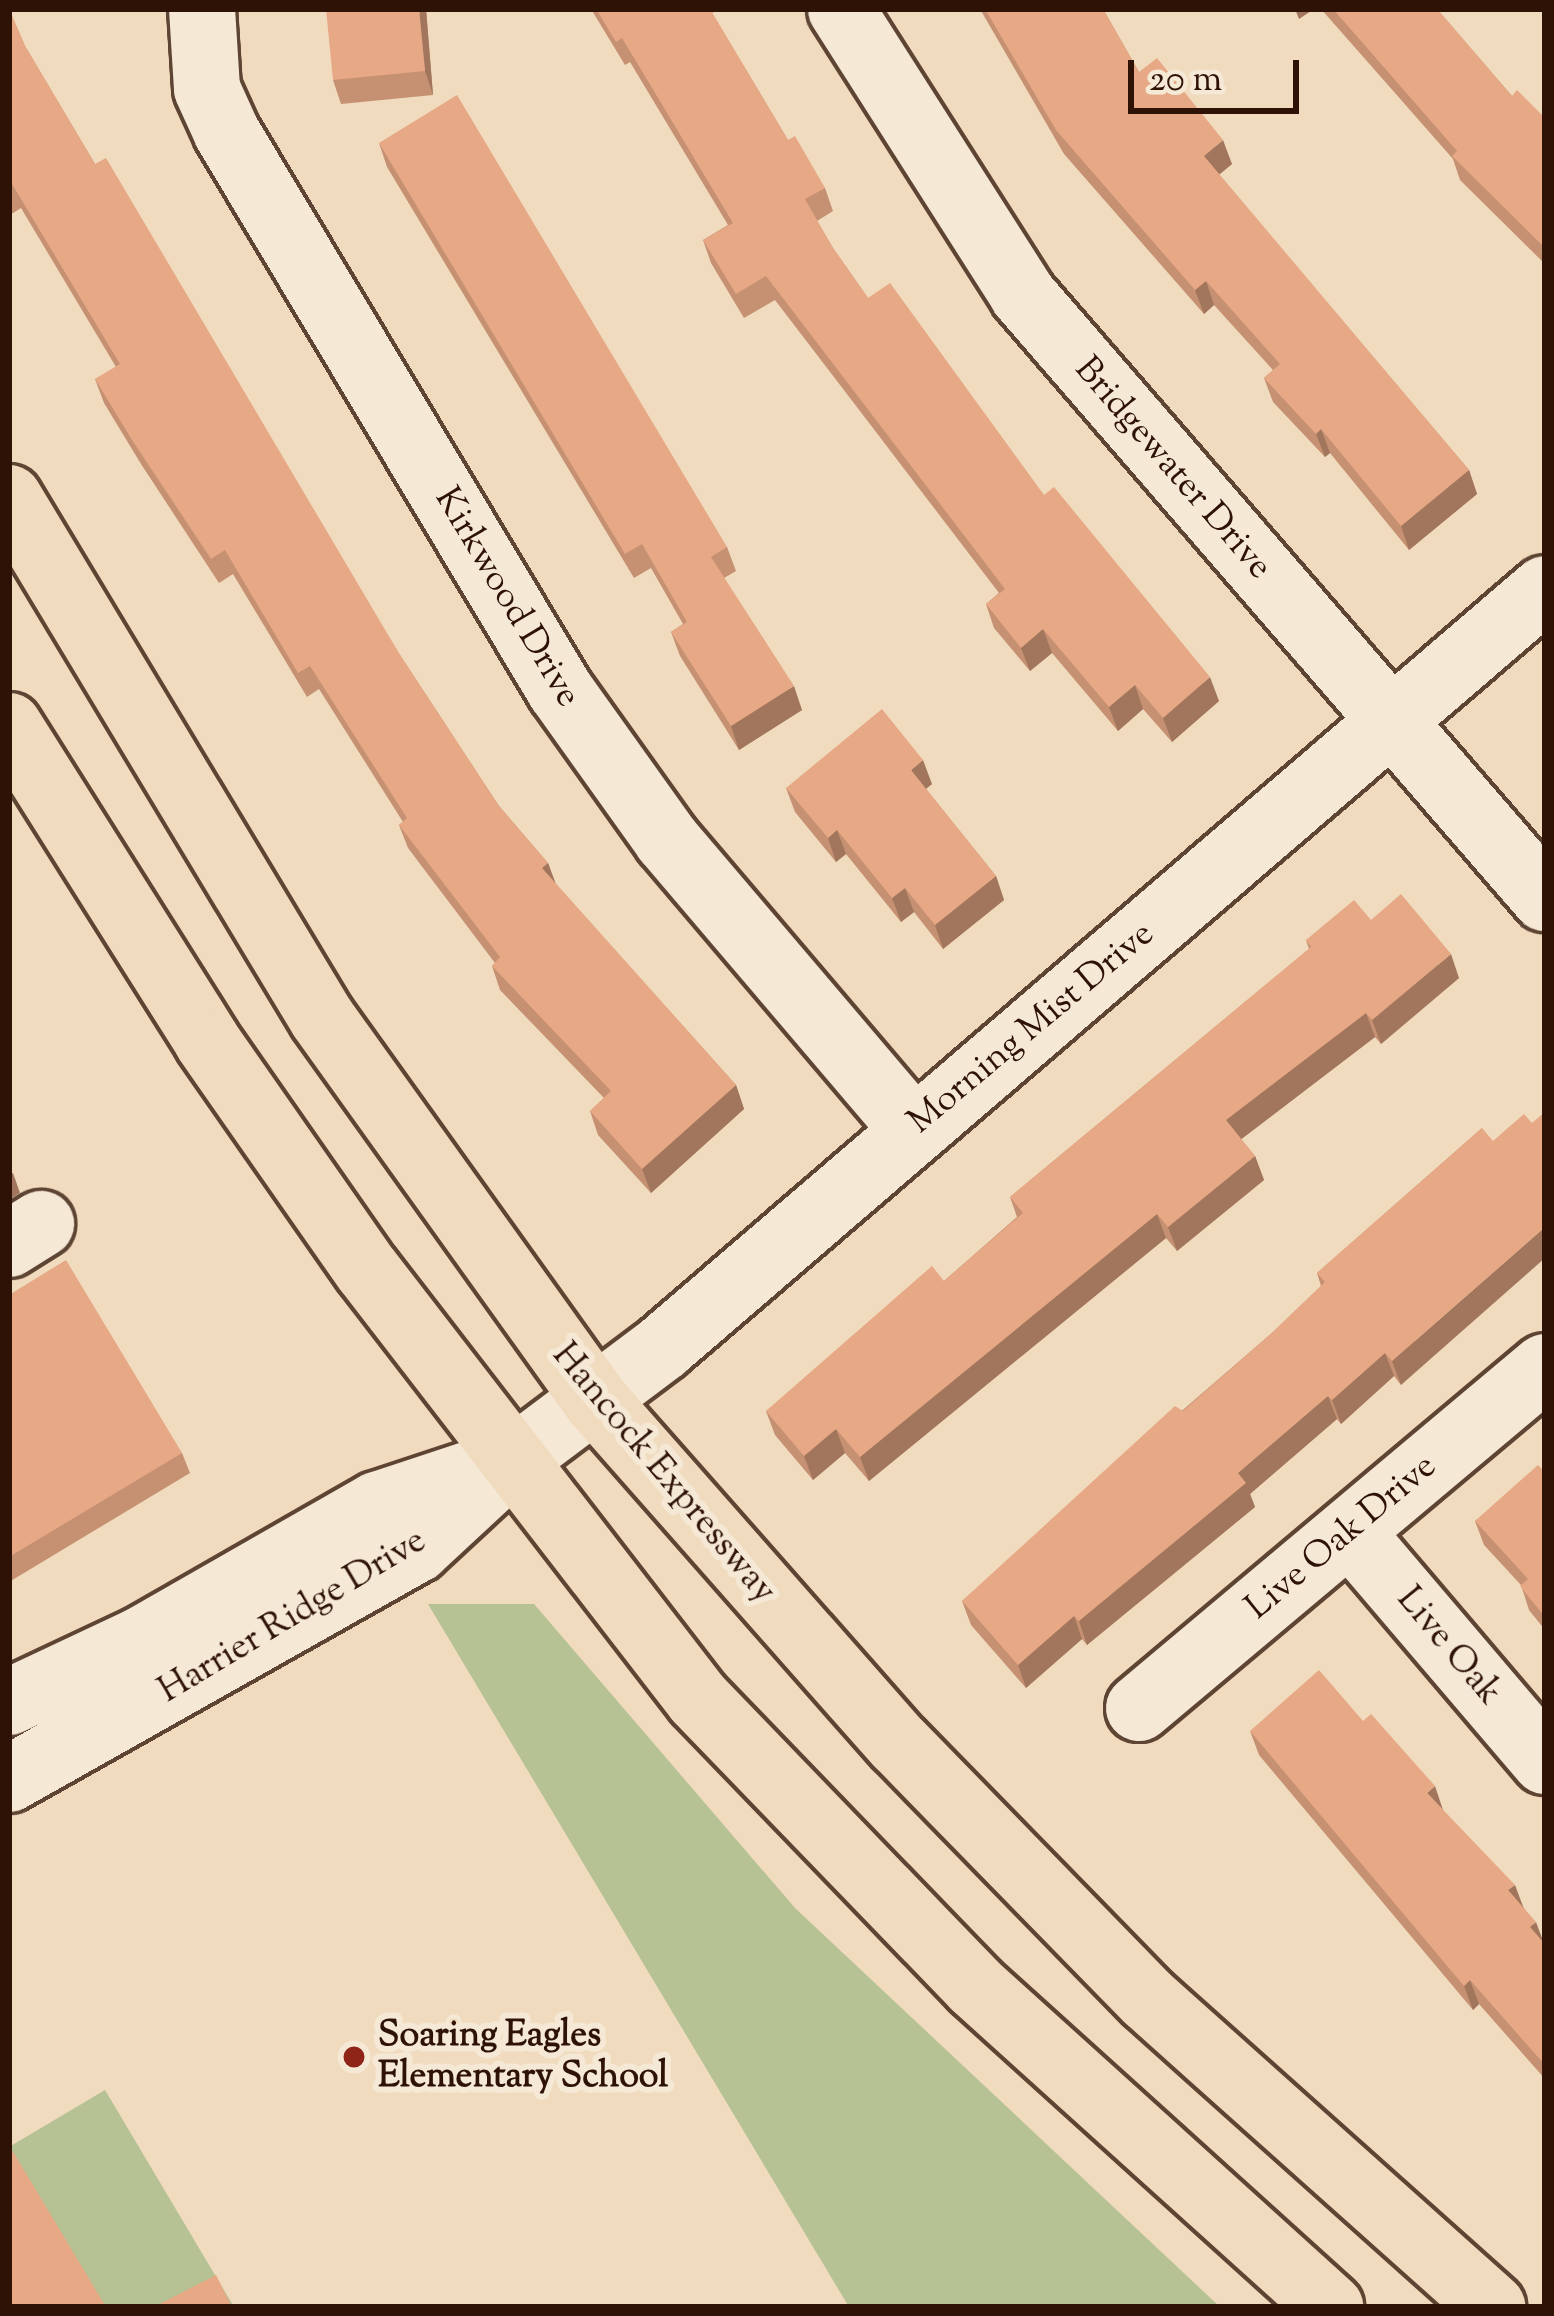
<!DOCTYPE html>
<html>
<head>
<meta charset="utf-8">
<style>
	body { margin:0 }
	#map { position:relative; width:1554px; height:2316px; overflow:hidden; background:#f0dbbe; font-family:"Sorts Mill Goudy",serif }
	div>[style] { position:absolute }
	.green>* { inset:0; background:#b6c194 }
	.roads { filter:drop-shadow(3px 0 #5e4433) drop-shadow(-3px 0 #5e4433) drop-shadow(0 3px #5e4433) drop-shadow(0 -3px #5e4433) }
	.minor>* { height:66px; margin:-33px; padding:0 33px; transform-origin:33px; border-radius:33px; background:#f5e8d5 }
	.primary>* { height:66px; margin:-33px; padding:0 33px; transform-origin:33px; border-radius:33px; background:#f0dbbe }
	.wall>* { inset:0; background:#c69072 }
	.shaded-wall>* { inset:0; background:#a1765d }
	.building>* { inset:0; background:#e6a885 }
	.dots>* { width:33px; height:33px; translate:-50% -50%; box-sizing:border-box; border:6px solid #f5e8d5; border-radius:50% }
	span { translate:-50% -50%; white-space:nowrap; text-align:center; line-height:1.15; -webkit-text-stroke:12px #f5e8d5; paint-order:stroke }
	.street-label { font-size:36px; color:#2e1205 }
	.poi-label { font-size:36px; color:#2e1205; font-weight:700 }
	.left { translate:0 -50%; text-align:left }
	.frame { position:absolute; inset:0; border:12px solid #2e1205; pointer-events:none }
	.scale { position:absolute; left:1128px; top:60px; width:171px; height:54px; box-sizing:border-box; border:6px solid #2e1205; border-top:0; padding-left:15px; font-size:36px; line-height:42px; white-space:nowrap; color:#2e1205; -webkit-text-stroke:9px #f5e8d5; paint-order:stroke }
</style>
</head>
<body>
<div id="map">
	<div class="green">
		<i style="clip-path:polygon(428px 1604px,534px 1604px,795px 1908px,1220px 2307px,849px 2307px)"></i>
		<i style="clip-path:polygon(105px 2090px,234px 2307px,96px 2307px,9px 2147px)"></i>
	</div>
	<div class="roads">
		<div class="minor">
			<i style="left:202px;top:9px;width:80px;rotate:86.4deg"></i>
			<i style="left:207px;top:89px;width:48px;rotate:65.6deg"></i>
			<i style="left:227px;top:133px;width:649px;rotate:59.13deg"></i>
			<i style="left:560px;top:690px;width:184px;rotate:54.5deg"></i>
			<i style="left:667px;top:840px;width:380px;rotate:49.6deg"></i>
			<i style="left:841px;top:9px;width:339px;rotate:57.5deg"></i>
			<i style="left:1023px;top:295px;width:798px;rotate:49.12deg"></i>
			<i style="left:9px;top:1244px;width:38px;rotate:-32deg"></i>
			<i style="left:1350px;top:1532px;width:301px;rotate:49.6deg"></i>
			<i style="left:9px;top:1702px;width:146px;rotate:-25.2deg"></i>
			<i style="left:141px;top:1640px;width:272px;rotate:-29.8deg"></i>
			<i style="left:377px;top:1505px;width:121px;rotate:-18.3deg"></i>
			<i style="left:1139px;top:1708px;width:530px;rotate:-40.03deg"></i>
			<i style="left:9px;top:1779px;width:468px;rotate:-29.4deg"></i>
			<i style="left:417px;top:1549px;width:131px;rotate:-42.8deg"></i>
			<i style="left:513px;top:1460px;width:186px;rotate:-36.9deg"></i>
			<i style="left:662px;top:1348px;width:1164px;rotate:-40.68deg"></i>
		</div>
		<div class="primary">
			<i style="left:9px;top:498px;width:607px;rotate:58.96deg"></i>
			<i style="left:322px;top:1018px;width:472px;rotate:54.4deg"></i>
			<i style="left:597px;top:1402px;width:456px;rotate:48.6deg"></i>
			<i style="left:899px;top:1744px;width:356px;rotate:45.7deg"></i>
			<i style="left:1148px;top:1999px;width:462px;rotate:41.8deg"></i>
			<i style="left:9px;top:726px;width:372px;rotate:57.8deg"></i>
			<i style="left:207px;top:1041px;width:279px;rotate:55.1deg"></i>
			<i style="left:367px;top:1270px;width:542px;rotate:52.35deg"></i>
			<i style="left:698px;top:1699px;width:399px;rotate:46deg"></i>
			<i style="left:975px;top:1986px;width:479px;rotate:42.1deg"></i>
		</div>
	</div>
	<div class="wall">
		<i style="clip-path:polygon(9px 9px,25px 46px,95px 164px,400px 655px,499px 806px,548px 863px,555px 883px,736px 1085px,744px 1109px,651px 1193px,598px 1135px,590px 1111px,604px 1098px,500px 990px,492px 966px,495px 963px,408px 848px,399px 825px,403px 822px,319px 689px,307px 697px,233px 574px,219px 583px,141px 464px,104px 403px,95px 379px,116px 367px,21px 208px,10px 215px,9px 212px)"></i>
		<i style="clip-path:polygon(426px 9px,433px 95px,341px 104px,333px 80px)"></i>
		<i style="clip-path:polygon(591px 9px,719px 9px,712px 13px,788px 140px,825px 188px,833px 211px,817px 221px,833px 248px,868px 298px,1044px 495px,1219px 701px,1172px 742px,1143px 709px,1118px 731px,1052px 653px,1030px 671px,994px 628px,986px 604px,999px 593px,775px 300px,744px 318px,711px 263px,703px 240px,728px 225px,630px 62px,625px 65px)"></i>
		<i style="clip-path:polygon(980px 9px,1103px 9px,1139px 72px,1232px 164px,1219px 175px,1469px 470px,1477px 494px,1409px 550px,1330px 453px,1325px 457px,1273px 402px,1264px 378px,1273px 370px,1214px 305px,1204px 314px,1064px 154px)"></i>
		<i style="clip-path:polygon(1321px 9px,1437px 9px,1512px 96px,1545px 118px,1545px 264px,1460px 180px,1453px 159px)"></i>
		<i style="clip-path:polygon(379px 143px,727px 547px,736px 571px,724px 578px,802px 710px,739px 750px,680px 656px,671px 632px,683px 624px,651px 568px,634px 578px,387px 167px)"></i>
		<i style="clip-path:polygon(932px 784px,926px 789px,996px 876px,1004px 900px,943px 949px,914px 912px,901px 922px,846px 854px,836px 862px,795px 812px,786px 788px)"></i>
		<i style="clip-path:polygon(1371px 920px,1459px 978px,1381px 1044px,1375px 1037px,1241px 1139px,1255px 1156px,1264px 1180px,1177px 1251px,1166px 1238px,869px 1481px,845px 1453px,813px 1480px,775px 1435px,766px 1411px,944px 1281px,1017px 1217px,1010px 1197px,1309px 949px,1306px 940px)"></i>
		<i style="clip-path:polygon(1482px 1128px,1401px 1385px,1394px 1376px,1341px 1424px,1337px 1419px,1250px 1494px,1255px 1507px,1087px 1645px,1082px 1639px,1026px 1688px,971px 1625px,962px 1601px,1273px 1332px,1321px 1286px,1317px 1273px)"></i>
		<i style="clip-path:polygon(9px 1295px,182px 1453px,190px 1473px,9px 1582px)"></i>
		<i style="clip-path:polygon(1545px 1472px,1545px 1630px,1529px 1610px,1521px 1585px,1484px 1545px,1475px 1521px)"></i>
		<i style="clip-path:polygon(1250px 1731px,1443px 1810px,1524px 1908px,1545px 1944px,1545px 2079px,1479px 2004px,1473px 2010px,1259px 1755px)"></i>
	</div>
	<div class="shaded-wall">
		<i style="clip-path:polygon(419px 9px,426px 9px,433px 95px,425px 71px)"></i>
		<i style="clip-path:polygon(1295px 9px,1314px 9px,1299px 19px)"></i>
		<i style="clip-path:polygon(1223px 140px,1232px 164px,1212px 180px,1204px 156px)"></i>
		<i style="clip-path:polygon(1206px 281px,1214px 305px,1204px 314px,1195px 290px)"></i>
		<i style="clip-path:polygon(1321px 429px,1330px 453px,1325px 457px,1316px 434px)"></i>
		<i style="clip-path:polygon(1469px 470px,1477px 494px,1409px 550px,1401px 526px)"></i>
		<i style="clip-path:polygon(1043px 629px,1052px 653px,1030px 671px,1021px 648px)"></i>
		<i style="clip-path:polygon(1210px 677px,1219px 701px,1172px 742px,1163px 718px)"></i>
		<i style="clip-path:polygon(1135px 685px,1143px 709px,1118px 731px,1109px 707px)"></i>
		<i style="clip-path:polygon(794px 686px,802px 710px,739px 750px,731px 726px)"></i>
		<i style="clip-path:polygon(923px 760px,932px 784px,919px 794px,911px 770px)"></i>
		<i style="clip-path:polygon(837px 830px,846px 854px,836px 862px,828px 838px)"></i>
		<i style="clip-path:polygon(548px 863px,557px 887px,542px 868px)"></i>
		<i style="clip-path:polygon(996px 876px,1004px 900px,943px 949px,935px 925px)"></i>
		<i style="clip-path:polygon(905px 888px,914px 912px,901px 922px,892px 898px)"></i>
		<i style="clip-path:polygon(1451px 954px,1459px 978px,1381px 1044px,1372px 1020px)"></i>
		<i style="clip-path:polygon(1366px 1013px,1375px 1037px,1235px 1144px,1226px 1120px)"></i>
		<i style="clip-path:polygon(736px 1085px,744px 1109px,651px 1193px,642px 1169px)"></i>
		<i style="clip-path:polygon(1255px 1156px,1264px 1180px,1177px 1251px,1168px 1227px)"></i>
		<i style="clip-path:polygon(13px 1173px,20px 1193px,9px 1200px,9px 1175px)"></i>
		<i style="clip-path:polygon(1157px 1214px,1166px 1238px,869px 1481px,860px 1457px)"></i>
		<i style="clip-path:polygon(1545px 1227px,1545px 1258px,1401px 1385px,1392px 1361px)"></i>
		<i style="clip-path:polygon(1385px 1353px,1394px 1376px,1341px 1424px,1332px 1400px)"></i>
		<i style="clip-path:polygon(1328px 1396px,1337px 1419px,1250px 1494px,1255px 1507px,1087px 1645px,1079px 1621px,1238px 1473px)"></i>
		<i style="clip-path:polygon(836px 1429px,845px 1453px,813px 1480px,804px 1456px)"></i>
		<i style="clip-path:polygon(1074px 1616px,1082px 1639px,1026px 1688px,1018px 1665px)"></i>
		<i style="clip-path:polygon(1435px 1786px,1443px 1810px,1427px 1793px)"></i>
		<i style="clip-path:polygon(1515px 1885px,1524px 1909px,1508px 1890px)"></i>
		<i style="clip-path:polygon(1536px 1922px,1545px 1946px,1530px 1927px)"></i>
		<i style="clip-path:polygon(1470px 1980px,1479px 2004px,1473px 2010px,1464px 1986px)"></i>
	</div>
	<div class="building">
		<i style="clip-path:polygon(9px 9px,25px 46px,95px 164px,106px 158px,400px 655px,499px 806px,548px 863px,542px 868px,736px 1085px,642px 1169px,590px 1111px,611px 1091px,492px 966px,500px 957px,399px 825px,407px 818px,310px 666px,298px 673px,225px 550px,211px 559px,132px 440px,95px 379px,120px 364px,12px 184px,9px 186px)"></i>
		<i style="clip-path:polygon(326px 9px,419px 9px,425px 71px,333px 80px)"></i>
		<i style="clip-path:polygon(596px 9px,710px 9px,788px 140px,795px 136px,825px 188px,805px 199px,833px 248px,868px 298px,890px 283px,1044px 495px,1054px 487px,1210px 677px,1163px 718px,1135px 685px,1109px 707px,1043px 629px,1021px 648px,986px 604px,1005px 589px,766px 276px,736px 294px,703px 240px,733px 223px,622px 38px,616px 42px)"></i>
		<i style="clip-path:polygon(985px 9px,1103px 9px,1139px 72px,1157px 58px,1223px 140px,1204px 156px,1469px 470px,1401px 526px,1321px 429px,1316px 434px,1264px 378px,1280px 364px,1206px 281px,1195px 290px,1056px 130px)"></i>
		<i style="clip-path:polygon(1333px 9px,1437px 9px,1512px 96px,1517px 90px,1545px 118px,1545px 248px,1452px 156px,1457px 151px)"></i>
		<i style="clip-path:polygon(457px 95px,727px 547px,711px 557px,794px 686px,731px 726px,671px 632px,687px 622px,642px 544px,625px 554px,379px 143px)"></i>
		<i style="clip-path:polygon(882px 709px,923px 760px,911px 770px,996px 876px,935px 925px,905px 888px,892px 898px,837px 830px,828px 838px,786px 788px)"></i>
		<i style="clip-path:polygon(1401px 894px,1451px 954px,1372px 1020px,1366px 1013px,1226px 1120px,1255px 1156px,1168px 1227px,1157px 1214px,860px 1457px,836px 1429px,804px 1456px,766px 1411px,932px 1266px,944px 1281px,1023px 1213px,1010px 1197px,1311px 947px,1306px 940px,1354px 900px,1371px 920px)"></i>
		<i style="clip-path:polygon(1545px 1112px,1545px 1227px,1392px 1361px,1385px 1353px,1332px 1400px,1328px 1396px,1238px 1473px,1246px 1483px,1079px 1621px,1074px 1616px,1018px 1665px,962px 1601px,1175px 1406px,1183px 1411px,1273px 1332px,1325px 1282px,1317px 1273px,1482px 1128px,1493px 1141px,1524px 1114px,1532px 1123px)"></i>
		<i style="clip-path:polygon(66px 1260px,182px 1453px,9px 1557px,9px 1295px)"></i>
		<i style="clip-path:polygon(1538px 1465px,1545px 1472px,1545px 1617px,1520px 1586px,1528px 1579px,1475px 1521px)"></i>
		<i style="clip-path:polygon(1319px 1670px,1363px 1721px,1371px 1714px,1435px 1786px,1427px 1793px,1515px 1885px,1508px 1890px,1536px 1922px,1530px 1927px,1545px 1944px,1545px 2065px,1470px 1980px,1464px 1986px,1250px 1731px)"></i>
		<i style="clip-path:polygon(9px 2145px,106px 2307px,9px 2307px)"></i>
		<i style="clip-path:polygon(216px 2275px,232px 2307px,154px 2307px)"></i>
	</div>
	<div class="dots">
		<i style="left:354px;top:2057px;background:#8f2418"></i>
	</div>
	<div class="street-label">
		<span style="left:1172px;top:469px;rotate:49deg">Bridgewater Drive</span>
		<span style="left:506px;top:598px;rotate:59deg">Kirkwood Drive</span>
		<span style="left:1032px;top:1029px;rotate:-40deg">Morning Mist Drive</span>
		<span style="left:663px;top:1474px;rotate:50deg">Hancock Expressway</span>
		<span style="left:1342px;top:1538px;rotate:-40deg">Live Oak Drive</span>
		<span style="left:293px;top:1617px;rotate:-31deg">Harrier Ridge Drive</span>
		<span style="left:1448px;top:1647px;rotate:50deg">Live Oak</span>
	</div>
	<div class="poi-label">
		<span class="left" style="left:378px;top:2057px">Soaring Eagles<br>Elementary School</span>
	</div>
	<div class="frame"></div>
	<div class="scale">20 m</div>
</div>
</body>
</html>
